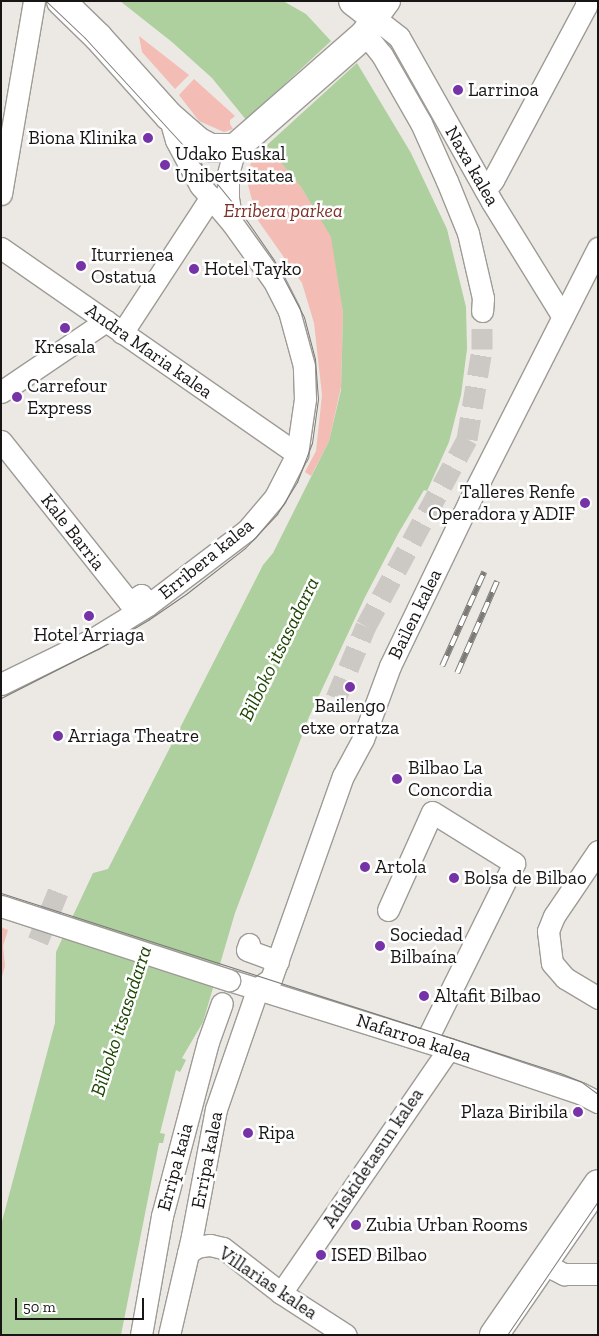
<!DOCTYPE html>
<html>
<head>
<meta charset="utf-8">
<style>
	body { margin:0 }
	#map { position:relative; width:599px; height:1336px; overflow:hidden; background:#ece9e4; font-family:"Zilla Slab",serif }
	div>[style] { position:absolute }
	.green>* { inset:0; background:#f3bcb4 }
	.water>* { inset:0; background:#aecf9e }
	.pier>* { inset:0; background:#ece9e4 }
	.street-tunnel>* { height:21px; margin-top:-10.5px; transform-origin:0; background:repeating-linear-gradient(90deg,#ccc9c5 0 21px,transparent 0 32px) }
	.roads { filter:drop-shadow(1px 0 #9e9b96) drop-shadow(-1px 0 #9e9b96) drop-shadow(0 1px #9e9b96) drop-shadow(0 -1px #9e9b96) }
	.street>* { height:21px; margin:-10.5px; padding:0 10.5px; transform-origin:10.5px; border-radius:10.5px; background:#fff }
	.secondary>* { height:28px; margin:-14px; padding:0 14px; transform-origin:14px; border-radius:14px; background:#fff }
	.tram>* { height:1px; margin:-0.5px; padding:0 0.5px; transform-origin:0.5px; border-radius:0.5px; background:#7d7b78 }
	.rail>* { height:5.5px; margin-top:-2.75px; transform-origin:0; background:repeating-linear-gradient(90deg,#fff 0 11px,#7d7b78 0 22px); box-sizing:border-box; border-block:1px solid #7d7b78 }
	.bridges { filter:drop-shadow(1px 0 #9e9b96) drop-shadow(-1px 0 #9e9b96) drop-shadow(0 1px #9e9b96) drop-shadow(0 -1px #9e9b96) }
	.street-bridge>* { height:21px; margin:-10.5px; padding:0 10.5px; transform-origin:10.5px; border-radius:10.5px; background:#fff }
	.dots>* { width:14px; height:14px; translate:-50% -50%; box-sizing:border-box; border:2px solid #fff; border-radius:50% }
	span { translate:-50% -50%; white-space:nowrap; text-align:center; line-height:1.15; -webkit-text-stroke:5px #fff; paint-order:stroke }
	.poi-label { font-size:19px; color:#171615 }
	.left { translate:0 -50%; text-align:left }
	.right { translate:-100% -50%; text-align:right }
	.street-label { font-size:19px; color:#171615 }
	.park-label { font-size:19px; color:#7d322a; font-style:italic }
	.water-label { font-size:20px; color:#1c4500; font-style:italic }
	.frame { position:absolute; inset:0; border:2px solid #171615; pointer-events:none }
	.scale { position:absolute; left:15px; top:1298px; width:129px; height:22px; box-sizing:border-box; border:2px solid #171615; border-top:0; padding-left:6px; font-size:15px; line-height:18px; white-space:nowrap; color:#171615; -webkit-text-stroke:4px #fff; paint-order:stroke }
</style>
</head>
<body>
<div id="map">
	<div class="green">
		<i style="clip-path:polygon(139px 36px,189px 75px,175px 89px,142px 52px)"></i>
		<i style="clip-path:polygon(194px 79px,235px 116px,230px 120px,230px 124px,233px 129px,224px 132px,199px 121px,179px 95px)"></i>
		<i style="clip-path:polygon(267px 145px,301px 187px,332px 238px,343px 313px,341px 387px,329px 441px,311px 476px,305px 472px,316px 451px,322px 395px,314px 323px,302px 283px,257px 219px,247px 181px,252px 158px)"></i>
		<i style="clip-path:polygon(1px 927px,8px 930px,3px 946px,5px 966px,1px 980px)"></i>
	</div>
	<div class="water">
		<i style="clip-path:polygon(120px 1px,283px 1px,306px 14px,331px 41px,357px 63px,411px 153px,447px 229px,466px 307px,467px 349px,461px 395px,449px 442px,427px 491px,424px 490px,398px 534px,365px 597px,309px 717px,235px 913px,203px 1022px,182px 1058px,186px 1060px,180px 1072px,176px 1070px,160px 1133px,165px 1134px,163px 1143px,159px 1143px,121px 1335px,1px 1335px,1px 1225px,55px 1023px,56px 952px,93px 873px,108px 869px,231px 628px,263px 565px,273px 553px,329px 441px,341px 390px,343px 313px,331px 237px,301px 187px,212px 78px,172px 42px)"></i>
	</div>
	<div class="pier">
		<i style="clip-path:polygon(331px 41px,357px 63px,267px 145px,247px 119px)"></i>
	</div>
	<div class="street-tunnel">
		<i style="left:336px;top:698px;width:78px;rotate:-67.4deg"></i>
		<i style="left:366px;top:626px;width:213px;rotate:-61.6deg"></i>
		<i style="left:467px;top:439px;width:91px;rotate:-80.5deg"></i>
		<i style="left:482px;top:349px;width:38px;rotate:-90deg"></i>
		<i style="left:38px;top:941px;width:58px;rotate:-67.8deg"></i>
	</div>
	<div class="roads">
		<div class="street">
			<i style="left:389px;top:1px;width:22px;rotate:126deg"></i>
			<i style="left:376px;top:19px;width:29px;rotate:38deg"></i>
			<i style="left:399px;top:37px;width:189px;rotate:60.6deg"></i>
			<i style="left:492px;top:202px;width:135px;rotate:58.3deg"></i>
			<i style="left:365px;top:34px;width:27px;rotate:51deg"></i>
			<i style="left:382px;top:55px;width:78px;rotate:60.2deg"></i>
			<i style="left:421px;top:123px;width:64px;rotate:65.9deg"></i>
			<i style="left:447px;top:181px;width:56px;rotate:68deg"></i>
			<i style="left:468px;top:233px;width:67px;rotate:77deg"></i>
			<i style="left:483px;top:298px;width:13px;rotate:94deg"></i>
			<i style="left:485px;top:190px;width:13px;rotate:-51deg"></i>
			<i style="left:493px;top:180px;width:197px;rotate:-61.9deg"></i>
			<i style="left:586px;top:6px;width:5px;rotate:-90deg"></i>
			<i style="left:1px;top:194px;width:196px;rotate:-80.3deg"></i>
			<i style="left:232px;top:221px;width:22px;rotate:-100deg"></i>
			<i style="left:228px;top:199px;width:25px;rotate:-90deg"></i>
			<i style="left:228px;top:174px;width:27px;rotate:-75deg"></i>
			<i style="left:1px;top:248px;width:361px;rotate:34.8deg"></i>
			<i style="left:122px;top:333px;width:163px;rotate:-56.8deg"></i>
			<i style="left:1px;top:392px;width:127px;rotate:-34.1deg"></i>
			<i style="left:1px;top:441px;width:206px;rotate:51.5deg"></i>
			<i style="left:129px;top:602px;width:14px;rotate:-30deg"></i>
			<i style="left:141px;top:595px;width:12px;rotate:55deg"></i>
			<i style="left:1px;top:684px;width:102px;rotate:-26.1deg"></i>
			<i style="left:93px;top:639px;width:65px;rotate:-31.7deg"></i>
			<i style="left:148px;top:605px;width:124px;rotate:-37.1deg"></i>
			<i style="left:247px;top:530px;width:43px;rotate:-49.7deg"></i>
			<i style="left:275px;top:497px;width:48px;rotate:-62.9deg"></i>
			<i style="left:297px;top:454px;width:56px;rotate:-81.7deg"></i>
			<i style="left:305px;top:399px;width:33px;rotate:-92deg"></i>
			<i style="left:304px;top:366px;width:57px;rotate:-105.3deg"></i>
			<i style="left:289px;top:311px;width:35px;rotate:-117deg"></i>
			<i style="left:273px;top:280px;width:70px;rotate:-125.7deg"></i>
			<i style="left:232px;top:223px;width:50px;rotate:-130.1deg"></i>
			<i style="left:200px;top:185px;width:51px;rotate:-118.1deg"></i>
			<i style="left:176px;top:140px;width:25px;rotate:-106deg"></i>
			<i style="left:598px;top:851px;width:78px;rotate:124.1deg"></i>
			<i style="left:554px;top:916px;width:16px;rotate:112deg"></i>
			<i style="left:548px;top:931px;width:32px;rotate:83deg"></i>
			<i style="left:552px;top:963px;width:20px;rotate:49deg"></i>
			<i style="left:565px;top:978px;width:39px;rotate:31deg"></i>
			<i style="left:388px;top:910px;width:107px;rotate:-65.8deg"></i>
			<i style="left:432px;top:812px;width:97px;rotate:31.9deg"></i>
			<i style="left:514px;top:863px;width:199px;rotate:116.3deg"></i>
			<i style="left:249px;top:944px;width:6px;rotate:108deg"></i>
			<i style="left:247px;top:950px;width:33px;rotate:20deg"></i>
			<i style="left:229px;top:980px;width:231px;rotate:17.4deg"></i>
			<i style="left:449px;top:1049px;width:138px;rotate:18.6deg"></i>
			<i style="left:580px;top:1093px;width:20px;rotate:27deg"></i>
			<i style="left:258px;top:988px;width:16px;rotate:-35deg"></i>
			<i style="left:271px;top:979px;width:215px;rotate:-70.5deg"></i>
			<i style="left:343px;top:776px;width:42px;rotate:-61.6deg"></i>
			<i style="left:363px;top:739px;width:78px;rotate:-69.7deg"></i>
			<i style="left:390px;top:666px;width:182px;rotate:-64.3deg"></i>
			<i style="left:469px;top:502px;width:285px;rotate:-63.1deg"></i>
			<i style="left:188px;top:1253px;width:11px;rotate:-34deg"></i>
			<i style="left:197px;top:1247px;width:13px;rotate:-9deg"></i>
			<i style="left:210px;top:1245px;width:13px;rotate:13deg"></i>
			<i style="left:223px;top:1248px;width:73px;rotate:37.8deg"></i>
			<i style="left:281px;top:1293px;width:77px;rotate:32.9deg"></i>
			<i style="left:542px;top:1263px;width:25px;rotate:27deg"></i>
			<i style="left:564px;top:1274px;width:34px"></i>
			<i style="left:281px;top:1293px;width:296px;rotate:-55.5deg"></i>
			<i style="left:141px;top:1335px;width:121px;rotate:-80deg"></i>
			<i style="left:162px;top:1216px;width:180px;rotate:-75.2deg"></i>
			<i style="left:208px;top:1042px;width:41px;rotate:-70.3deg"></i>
			<i style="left:169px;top:1335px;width:102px;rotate:-76.9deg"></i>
			<i style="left:192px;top:1236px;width:129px;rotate:-79.3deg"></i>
			<i style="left:216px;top:1109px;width:128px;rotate:-70.9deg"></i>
		</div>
		<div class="secondary">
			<i style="left:61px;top:1px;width:52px;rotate:44.2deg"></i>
			<i style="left:98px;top:37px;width:106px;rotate:48.1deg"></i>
			<i style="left:169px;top:116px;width:40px;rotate:41deg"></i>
			<i style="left:199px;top:142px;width:13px;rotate:27deg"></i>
			<i style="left:211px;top:148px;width:24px"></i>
			<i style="left:235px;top:148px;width:173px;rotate:-41.2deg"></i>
			<i style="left:365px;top:34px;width:19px;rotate:-54deg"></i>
			<i style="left:376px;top:19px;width:29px;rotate:-142deg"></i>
			<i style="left:494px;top:1335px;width:183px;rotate:-55.4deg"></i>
		</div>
	</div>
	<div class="tram">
		<i style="left:1px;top:698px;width:119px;rotate:-27deg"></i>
		<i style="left:107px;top:644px;width:48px;rotate:-30.3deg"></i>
		<i style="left:148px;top:620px;width:46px;rotate:-34.4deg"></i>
		<i style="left:186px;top:594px;width:75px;rotate:-37.9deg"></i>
		<i style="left:245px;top:548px;width:47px;rotate:-46.7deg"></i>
		<i style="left:277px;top:514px;width:38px;rotate:-58deg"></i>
		<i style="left:297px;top:482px;width:42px;rotate:-69deg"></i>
		<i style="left:312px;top:443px;width:44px;rotate:-82.2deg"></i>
		<i style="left:318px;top:399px;width:40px;rotate:-94.3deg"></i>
		<i style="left:315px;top:359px;width:43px;rotate:-104.7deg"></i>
		<i style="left:304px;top:317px;width:64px;rotate:-117.8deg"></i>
		<i style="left:274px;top:260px;width:51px;rotate:-124.6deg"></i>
		<i style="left:245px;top:218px;width:63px;rotate:-129.2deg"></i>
		<i style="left:205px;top:169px;width:178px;rotate:-132.5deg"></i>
		<i style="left:85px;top:38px;width:54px;rotate:-136.5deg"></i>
		<i style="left:1px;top:893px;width:587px;rotate:17.85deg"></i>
		<i style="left:560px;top:1073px;width:22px;rotate:22deg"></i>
		<i style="left:580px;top:1081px;width:22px;rotate:36deg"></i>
		<i style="left:507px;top:1335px;width:162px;rotate:-55.8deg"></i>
	</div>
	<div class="rail">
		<i style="left:442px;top:666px;width:103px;rotate:-65.9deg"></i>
		<i style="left:457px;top:673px;width:100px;rotate:-66.5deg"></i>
	</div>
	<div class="bridges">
		<div class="street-bridge">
			<i style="left:1px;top:906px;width:240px;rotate:18deg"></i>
		</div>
	</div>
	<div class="dots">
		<i style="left:458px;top:90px;background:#7633a7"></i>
		<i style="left:148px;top:138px;background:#7633a7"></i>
		<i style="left:165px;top:165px;background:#7633a7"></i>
		<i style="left:81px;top:266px;background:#7633a7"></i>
		<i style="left:194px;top:269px;background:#7633a7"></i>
		<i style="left:65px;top:328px;background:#7633a7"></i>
		<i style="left:17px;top:397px;background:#7633a7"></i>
		<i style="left:585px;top:503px;background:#7633a7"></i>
		<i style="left:89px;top:616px;background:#7633a7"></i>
		<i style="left:350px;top:687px;background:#7633a7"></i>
		<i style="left:58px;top:736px;background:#7633a7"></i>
		<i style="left:397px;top:779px;background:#7633a7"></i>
		<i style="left:365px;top:867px;background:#7633a7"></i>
		<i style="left:454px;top:878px;background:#7633a7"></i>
		<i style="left:380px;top:946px;background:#7633a7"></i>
		<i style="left:424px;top:996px;background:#7633a7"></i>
		<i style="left:578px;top:1112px;background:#7633a7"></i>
		<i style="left:248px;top:1133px;background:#7633a7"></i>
		<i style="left:356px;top:1225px;background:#7633a7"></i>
		<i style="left:321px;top:1255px;background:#7633a7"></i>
	</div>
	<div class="poi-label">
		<span class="left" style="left:468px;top:90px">Larrinoa</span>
		<span class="right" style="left:137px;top:138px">Biona Klinika</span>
		<span class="left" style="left:175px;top:165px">Udako Euskal<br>Unibertsitatea</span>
		<span class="left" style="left:91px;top:266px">Iturrienea<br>Ostatua</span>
		<span class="left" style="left:204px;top:269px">Hotel Tayko</span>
		<span style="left:65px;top:347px">Kresala</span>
		<span class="left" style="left:27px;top:397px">Carrefour<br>Express</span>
		<span class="right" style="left:575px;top:503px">Talleres Renfe<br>Operadora y ADIF</span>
		<span style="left:89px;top:635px">Hotel Arriaga</span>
		<span style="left:350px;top:717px">Bailengo<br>etxe orratza</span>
		<span class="left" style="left:68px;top:736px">Arriaga Theatre</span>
		<span class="left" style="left:408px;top:779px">Bilbao La<br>Concordia</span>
		<span class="left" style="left:375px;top:867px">Artola</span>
		<span class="left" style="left:464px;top:878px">Bolsa de Bilbao</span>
		<span class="left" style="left:390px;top:946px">Sociedad<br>Bilbaína</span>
		<span class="left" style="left:434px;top:996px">Altafit Bilbao</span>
		<span class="right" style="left:568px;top:1112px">Plaza Biribila</span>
		<span class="left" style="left:258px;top:1133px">Ripa</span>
		<span class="left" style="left:366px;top:1225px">Zubia Urban Rooms</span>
		<span class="left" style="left:331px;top:1255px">ISED Bilbao</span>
	</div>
	<div class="street-label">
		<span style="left:472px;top:166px;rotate:60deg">Naxa kalea</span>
		<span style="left:149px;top:351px;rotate:35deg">Andra Maria kalea</span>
		<span style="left:73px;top:532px;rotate:52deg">Kale Barria</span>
		<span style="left:206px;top:559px;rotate:-39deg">Erribera kalea</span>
		<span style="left:415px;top:614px;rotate:-64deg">Bailen kalea</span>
		<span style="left:414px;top:1038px;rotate:18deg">Nafarroa kalea</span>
		<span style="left:373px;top:1158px;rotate:-56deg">Adiskidetasun kalea</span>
		<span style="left:207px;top:1160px;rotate:-79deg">Erripa kalea</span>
		<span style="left:175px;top:1167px;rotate:-75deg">Erripa kaia</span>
		<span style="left:268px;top:1283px;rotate:34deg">Villarias kalea</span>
	</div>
	<div class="park-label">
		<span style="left:283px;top:211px">Erribera parkea</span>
	</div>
	<div class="water-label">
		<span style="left:279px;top:649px;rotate:-64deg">Bilboko itsasadarra</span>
		<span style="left:121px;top:1021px;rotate:-72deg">Bilboko itsasadarra</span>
	</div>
	<div class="frame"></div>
	<div class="scale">50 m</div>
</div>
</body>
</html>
